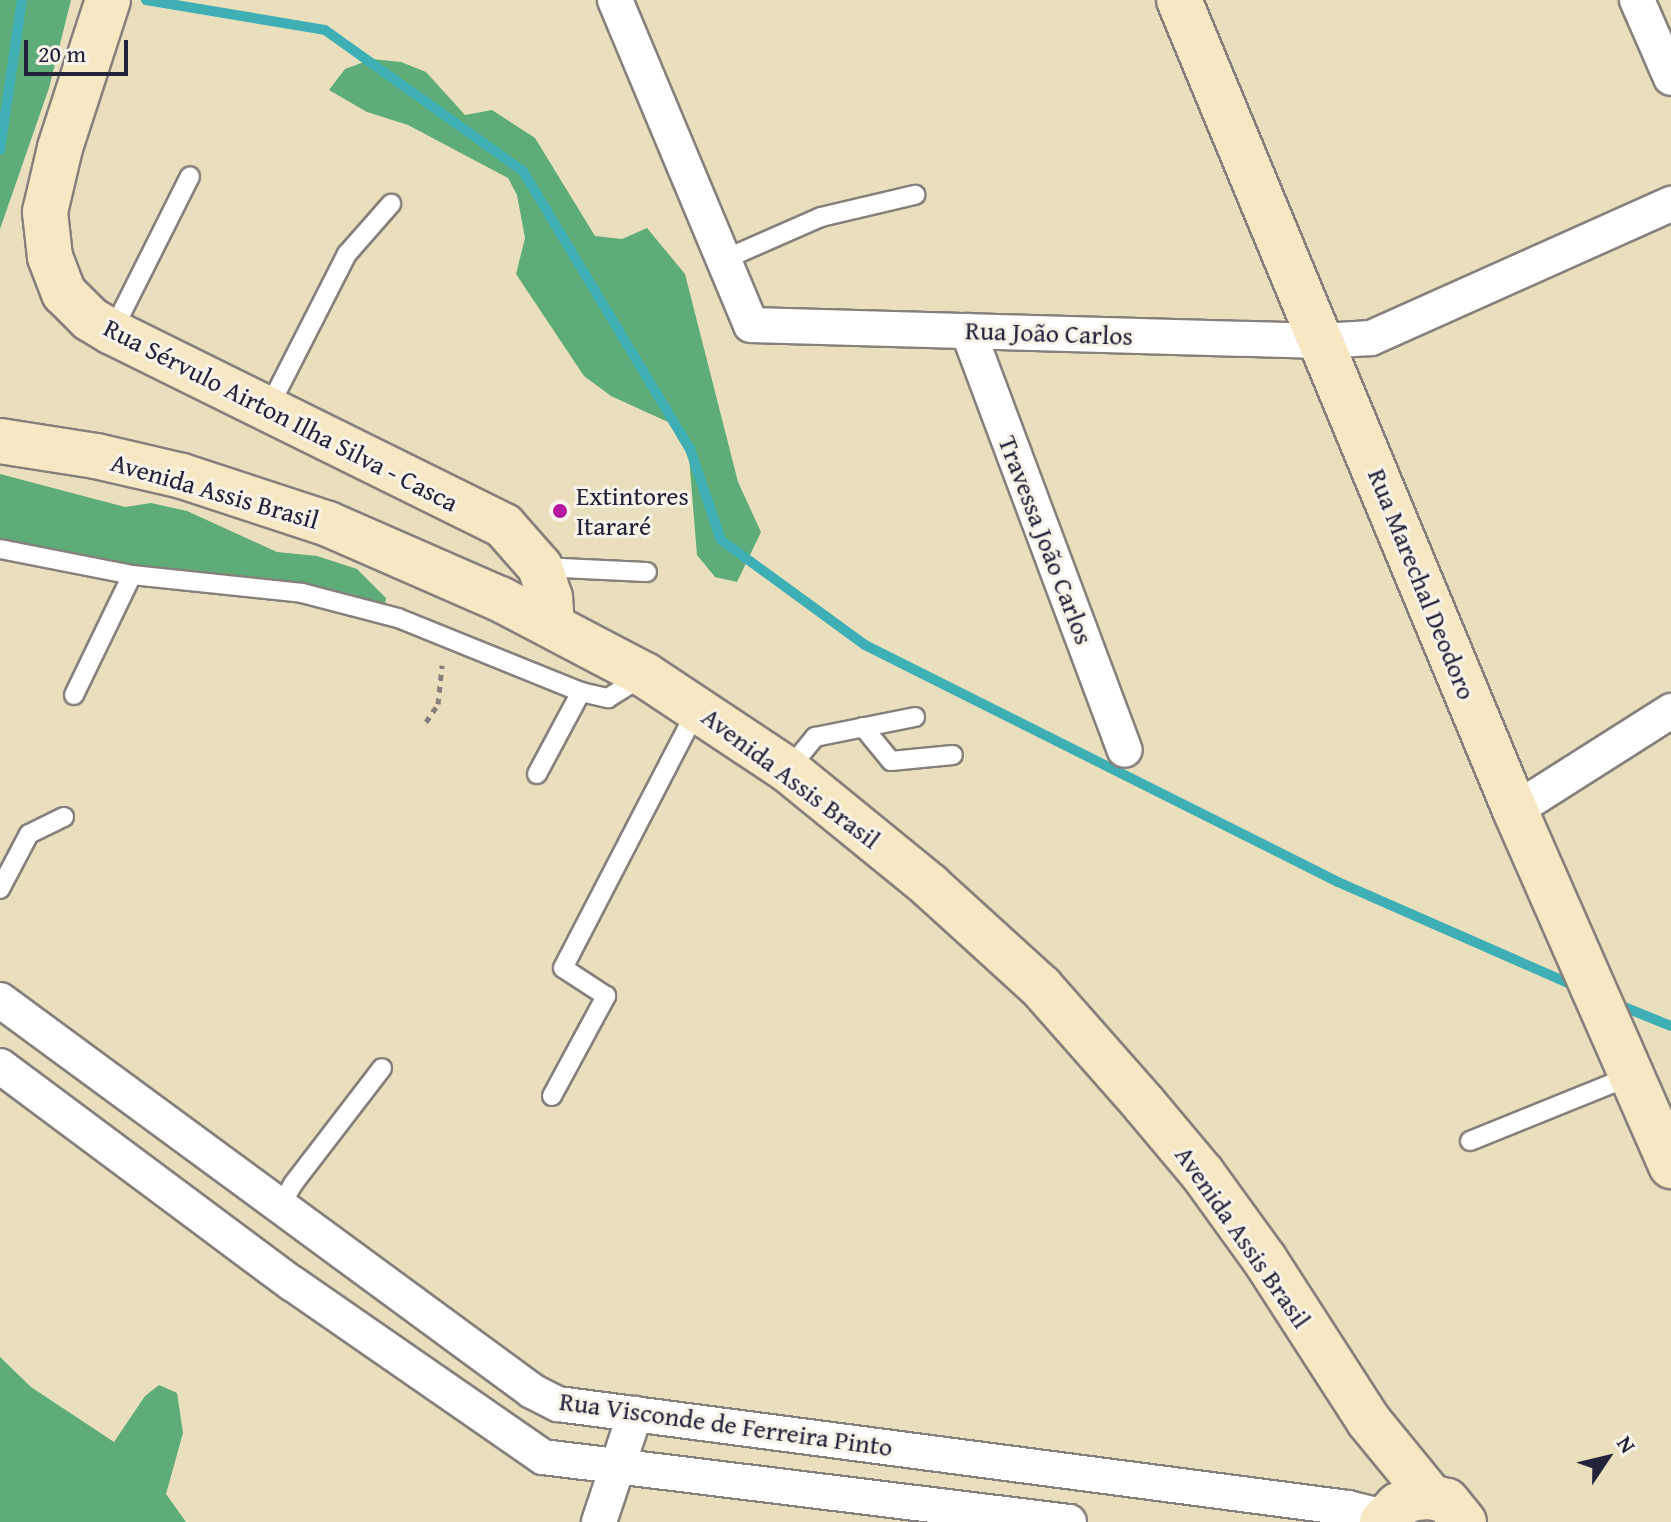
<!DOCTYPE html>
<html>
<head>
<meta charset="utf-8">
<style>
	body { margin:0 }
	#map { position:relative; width:1671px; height:1522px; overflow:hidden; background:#e9dfbc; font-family:"Gentium Book Plus",serif }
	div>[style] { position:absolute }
	.forest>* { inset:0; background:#5eac78 }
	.stream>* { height:10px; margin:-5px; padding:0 5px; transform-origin:5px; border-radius:5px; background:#3dafb5 }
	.path>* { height:5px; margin-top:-2.5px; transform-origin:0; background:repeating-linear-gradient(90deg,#86807c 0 6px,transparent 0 12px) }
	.roads { filter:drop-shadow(2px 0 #86807c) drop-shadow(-2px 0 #86807c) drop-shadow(0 2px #86807c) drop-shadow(0 -2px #86807c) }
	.lane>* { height:18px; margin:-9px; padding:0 9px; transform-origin:9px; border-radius:9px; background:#fff }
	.street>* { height:34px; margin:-17px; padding:0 17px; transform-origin:17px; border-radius:17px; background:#fff }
	.secondary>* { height:44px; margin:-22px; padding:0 22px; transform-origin:22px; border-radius:22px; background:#f8e7c3 }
	.dots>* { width:22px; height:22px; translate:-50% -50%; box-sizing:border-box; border:4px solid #f7f3e8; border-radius:50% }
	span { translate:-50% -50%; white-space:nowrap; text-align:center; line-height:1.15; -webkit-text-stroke:6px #f7f3e8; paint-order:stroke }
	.street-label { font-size:26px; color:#22223b }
	.poi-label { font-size:26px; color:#22223b }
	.left { translate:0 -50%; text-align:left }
	.north { position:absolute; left:1567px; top:1418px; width:80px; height:80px; -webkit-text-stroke:6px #f7f3e8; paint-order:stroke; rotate:55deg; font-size:22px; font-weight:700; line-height:32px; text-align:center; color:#22223b }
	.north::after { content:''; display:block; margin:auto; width:28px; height:36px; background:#22223b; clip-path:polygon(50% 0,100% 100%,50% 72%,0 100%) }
	.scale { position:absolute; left:24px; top:40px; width:104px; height:36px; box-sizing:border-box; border:4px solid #22223b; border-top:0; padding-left:10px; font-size:24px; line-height:28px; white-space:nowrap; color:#22223b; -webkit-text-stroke:6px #f7f3e8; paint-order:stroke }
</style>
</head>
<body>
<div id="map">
	<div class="forest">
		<i style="clip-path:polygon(0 0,71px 0,49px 88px,0 229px)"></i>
		<i style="clip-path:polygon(372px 59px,401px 62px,426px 72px,465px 115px,492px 110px,535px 138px,595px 236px,622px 239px,647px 228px,685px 274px,738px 482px,761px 532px,737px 582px,715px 577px,697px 555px,689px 457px,668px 422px,611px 396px,584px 376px,516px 274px,525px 238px,517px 195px,508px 178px,408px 125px,367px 112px,329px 90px,345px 69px)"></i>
		<i style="clip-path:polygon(0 474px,125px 507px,151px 503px,187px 511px,277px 552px,317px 556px,357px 569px,386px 598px,384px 610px,180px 582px,0 542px)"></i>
		<i style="clip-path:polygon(0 1357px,31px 1387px,114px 1442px,145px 1396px,159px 1385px,177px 1393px,183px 1433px,166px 1494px,186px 1522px,0 1522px)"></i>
	</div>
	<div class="stream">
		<i style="left:146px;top:0;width:181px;rotate:9.5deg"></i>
		<i style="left:325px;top:30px;width:243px;rotate:35.5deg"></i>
		<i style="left:523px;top:171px;width:324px;rotate:59deg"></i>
		<i style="left:690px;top:449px;width:96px;rotate:71.2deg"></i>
		<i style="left:721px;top:540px;width:178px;rotate:36.1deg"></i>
		<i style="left:865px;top:645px;width:529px;rotate:26.61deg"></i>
		<i style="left:1338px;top:882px;width:261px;rotate:23.7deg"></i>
		<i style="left:0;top:150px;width:152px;rotate:-81.7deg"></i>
		<i style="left:1614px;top:1003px;width:61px;rotate:22deg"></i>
	</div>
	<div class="path">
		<i style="left:426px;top:722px;width:22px;rotate:-56deg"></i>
		<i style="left:438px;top:704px;width:39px;rotate:-84deg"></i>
	</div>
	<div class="roads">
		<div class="lane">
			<i style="left:723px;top:260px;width:107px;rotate:-23.7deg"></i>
			<i style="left:821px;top:217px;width:97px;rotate:-13.2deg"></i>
			<i style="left:112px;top:332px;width:174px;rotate:-63.4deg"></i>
			<i style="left:268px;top:409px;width:174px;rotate:-63deg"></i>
			<i style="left:347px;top:254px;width:67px;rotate:-48.7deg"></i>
			<i style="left:0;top:549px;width:135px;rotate:11.1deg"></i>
			<i style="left:132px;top:575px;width:171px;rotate:6deg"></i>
			<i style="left:302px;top:593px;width:99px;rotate:14.6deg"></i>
			<i style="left:398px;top:618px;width:197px;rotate:22deg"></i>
			<i style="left:581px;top:692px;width:28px;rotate:13deg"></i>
			<i style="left:608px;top:698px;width:39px;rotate:-32deg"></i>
			<i style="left:540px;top:567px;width:107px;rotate:2.7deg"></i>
			<i style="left:74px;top:695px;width:133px;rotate:-64.2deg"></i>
			<i style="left:863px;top:727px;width:44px;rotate:50.5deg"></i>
			<i style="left:891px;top:761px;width:62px;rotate:-5.5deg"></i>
			<i style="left:788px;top:770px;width:43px;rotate:-50.7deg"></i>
			<i style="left:815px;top:737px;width:102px;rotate:-11.3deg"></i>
			<i style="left:537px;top:774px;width:93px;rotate:-61.8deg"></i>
			<i style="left:0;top:889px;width:62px;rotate:-62.2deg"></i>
			<i style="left:29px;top:834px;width:39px;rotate:-26deg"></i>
			<i style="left:552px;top:1096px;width:114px;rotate:-61.6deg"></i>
			<i style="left:606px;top:996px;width:51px;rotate:-146.9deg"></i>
			<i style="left:563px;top:968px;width:293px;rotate:-62.6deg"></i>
			<i style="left:1470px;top:1141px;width:174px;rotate:-22deg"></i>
			<i style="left:280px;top:1206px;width:26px;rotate:-59deg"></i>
			<i style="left:293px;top:1184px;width:146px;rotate:-52.5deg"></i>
		</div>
		<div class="street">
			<i style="left:615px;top:0;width:352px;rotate:67.3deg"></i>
			<i style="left:751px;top:325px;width:571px;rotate:1.61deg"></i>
			<i style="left:1322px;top:341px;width:49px;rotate:-3.5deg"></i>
			<i style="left:1371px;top:338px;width:329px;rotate:-24.1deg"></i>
			<i style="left:1637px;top:0;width:85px;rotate:66.4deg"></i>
			<i style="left:968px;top:331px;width:447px;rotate:69.5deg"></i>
			<i style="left:1515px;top:810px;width:185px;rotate:-32.4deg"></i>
			<i style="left:0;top:1000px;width:660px;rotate:36.31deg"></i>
			<i style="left:532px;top:1391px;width:29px;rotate:27deg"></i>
			<i style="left:558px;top:1404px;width:797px;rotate:7.5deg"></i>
			<i style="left:1348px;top:1508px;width:38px;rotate:14deg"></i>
			<i style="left:0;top:1066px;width:365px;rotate:36.7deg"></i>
			<i style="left:293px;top:1284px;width:304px;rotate:34.7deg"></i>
			<i style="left:543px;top:1457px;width:530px;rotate:7.04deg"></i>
			<i style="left:599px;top:1522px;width:114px;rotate:-71.6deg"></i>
		</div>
		<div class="secondary">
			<i style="left:108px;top:0;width:156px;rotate:108deg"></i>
			<i style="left:60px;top:148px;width:66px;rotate:103.2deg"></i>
			<i style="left:45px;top:212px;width:45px;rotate:83.7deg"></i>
			<i style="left:50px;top:257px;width:39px;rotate:69deg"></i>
			<i style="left:64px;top:293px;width:37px;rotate:45deg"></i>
			<i style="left:90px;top:319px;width:26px;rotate:31deg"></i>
			<i style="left:112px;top:332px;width:437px;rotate:26.3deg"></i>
			<i style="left:504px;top:526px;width:55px;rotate:48.7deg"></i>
			<i style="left:540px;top:567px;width:32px;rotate:72deg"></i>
			<i style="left:550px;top:597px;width:28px;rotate:86deg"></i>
			<i style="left:1179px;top:0;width:877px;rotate:67.47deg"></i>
			<i style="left:1515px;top:810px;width:389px;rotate:66.3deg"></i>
			<i style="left:0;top:441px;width:97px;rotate:8.9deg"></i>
			<i style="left:96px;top:456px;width:88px;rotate:13.1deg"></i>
			<i style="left:182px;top:476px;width:154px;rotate:18.2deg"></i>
			<i style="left:328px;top:524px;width:188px;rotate:23.6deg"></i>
			<i style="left:500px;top:599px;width:164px;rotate:27.7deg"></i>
			<i style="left:645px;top:675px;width:172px;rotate:33.6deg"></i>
			<i style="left:788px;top:770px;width:183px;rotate:39.2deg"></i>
			<i style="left:930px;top:886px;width:150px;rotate:42.3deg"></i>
			<i style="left:1041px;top:987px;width:156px;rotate:48.6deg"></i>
			<i style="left:1144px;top:1104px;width:90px;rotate:50deg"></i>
			<i style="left:1202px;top:1173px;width:107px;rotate:54.1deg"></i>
			<i style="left:1265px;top:1260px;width:190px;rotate:57.2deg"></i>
			<i style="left:1368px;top:1420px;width:99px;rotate:50.7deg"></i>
			<i style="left:1382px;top:1522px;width:23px;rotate:-47deg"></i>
			<i style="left:1398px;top:1505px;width:17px;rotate:-24deg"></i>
			<i style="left:1414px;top:1498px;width:17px;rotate:-3deg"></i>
			<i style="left:1431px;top:1497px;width:16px;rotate:14deg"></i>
			<i style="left:1447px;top:1501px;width:27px;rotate:51deg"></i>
		</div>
	</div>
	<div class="dots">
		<i style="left:560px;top:511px;background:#b5179e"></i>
	</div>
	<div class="street-label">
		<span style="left:1049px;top:333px;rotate:2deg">Rua João Carlos</span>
		<span style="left:281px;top:415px;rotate:27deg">Rua Sérvulo Airton Ilha Silva - Casca</span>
		<span style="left:215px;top:491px;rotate:16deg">Avenida Assis Brasil</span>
		<span style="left:1046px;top:540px;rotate:69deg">Travessa João Carlos</span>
		<span style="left:1422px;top:584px;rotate:68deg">Rua Marechal Deodoro</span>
		<span style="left:791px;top:778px;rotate:37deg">Avenida Assis Brasil</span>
		<span style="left:1243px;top:1237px;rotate:55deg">Avenida Assis Brasil</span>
		<span style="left:726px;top:1424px;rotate:8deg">Rua Visconde de Ferreira Pinto</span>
	</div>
	<div class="poi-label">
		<span class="left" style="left:576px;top:511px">Extintores<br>Itararé</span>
	</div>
	<div class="north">N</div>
	<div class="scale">20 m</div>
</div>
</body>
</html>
